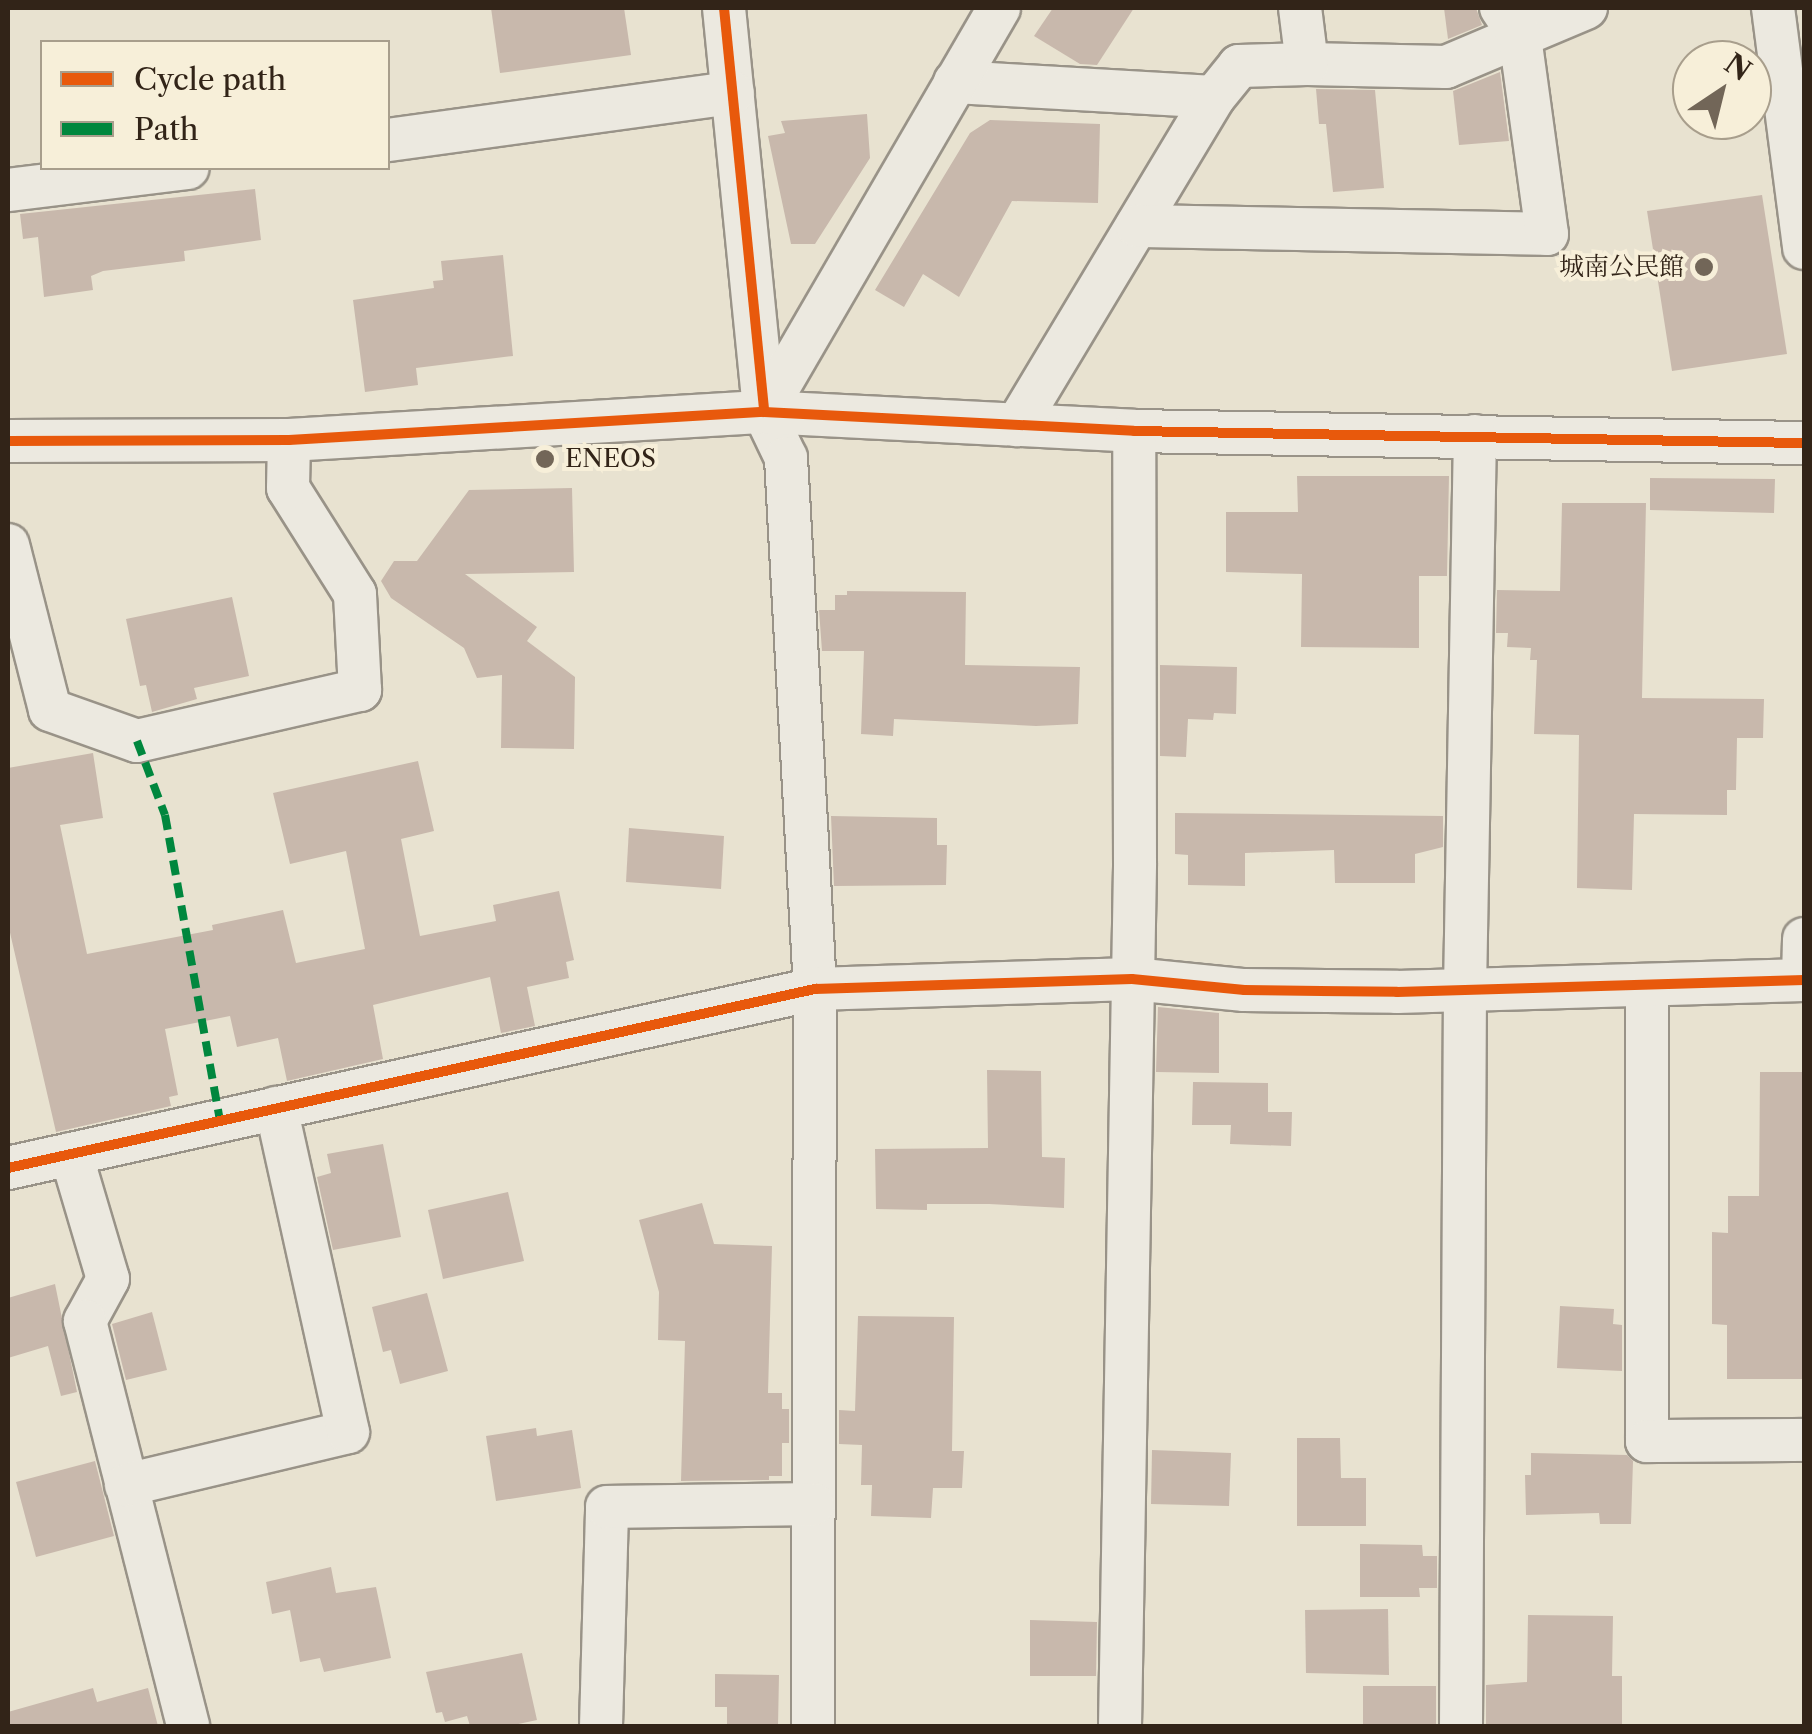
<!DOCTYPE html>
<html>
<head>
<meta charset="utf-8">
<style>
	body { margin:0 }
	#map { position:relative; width:1812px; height:1734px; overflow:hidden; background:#e8e2d0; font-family:"Libre Caslon Text","Noto Serif JP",serif }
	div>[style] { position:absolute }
	.building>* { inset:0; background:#c8b8ac }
	.roads { filter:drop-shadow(2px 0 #999388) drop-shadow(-2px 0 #999388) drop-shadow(0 2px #999388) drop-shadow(0 -2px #999388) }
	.minor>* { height:42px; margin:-21px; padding:0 21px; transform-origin:21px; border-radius:21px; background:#ece9e0 }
	.quiet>* { height:8px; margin-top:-4px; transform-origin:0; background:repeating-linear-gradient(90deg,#00873e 0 15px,transparent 0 23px) }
	.cycleway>* { height:10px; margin:-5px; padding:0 5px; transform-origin:5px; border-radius:5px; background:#e8590c }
	.dots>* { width:28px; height:28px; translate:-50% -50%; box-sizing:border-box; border:5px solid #f7efd9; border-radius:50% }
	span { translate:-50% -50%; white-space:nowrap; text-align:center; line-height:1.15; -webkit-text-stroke:8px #f7efd9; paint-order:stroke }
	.poi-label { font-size:25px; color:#322418 }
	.right { translate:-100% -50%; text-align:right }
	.left { translate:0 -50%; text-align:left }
	.frame { position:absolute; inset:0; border:10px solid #322418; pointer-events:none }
	.legend { position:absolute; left:40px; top:40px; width:350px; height:130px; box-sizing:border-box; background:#f7efd9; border:2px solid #a89e8c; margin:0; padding:12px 18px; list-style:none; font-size:30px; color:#322418 }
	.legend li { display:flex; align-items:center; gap:20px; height:50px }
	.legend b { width:50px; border:2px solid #a89e8c }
	.north { position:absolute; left:1672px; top:40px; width:100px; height:100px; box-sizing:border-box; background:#f7efd9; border:2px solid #a89e8c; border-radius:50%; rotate:35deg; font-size:28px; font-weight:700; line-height:40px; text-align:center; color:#322418 }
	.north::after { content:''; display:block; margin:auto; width:35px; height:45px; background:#726658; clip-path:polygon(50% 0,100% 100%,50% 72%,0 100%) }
</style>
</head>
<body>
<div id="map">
	<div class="building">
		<i style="clip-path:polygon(491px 8px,624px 8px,631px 55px,500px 73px)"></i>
		<i style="clip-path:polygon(1053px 8px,1134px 8px,1097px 65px,1080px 64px,1034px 36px)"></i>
		<i style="clip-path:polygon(1444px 8px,1476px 8px,1482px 25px,1448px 39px)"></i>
		<i style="clip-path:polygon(1500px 72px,1509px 141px,1459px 145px,1453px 91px)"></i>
		<i style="clip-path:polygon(1316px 89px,1375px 90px,1384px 188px,1333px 192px,1326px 124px,1319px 124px)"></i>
		<i style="clip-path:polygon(867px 114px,870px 158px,815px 244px,791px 244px,768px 136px,785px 133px,781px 121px)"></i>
		<i style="clip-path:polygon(990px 120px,1100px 124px,1098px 203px,1012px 201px,959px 297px,923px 274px,904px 307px,875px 290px,970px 133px)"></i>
		<i style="clip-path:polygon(255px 189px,261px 240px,184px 251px,185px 261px,103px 271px,91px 276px,93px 290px,44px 297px,38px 237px,23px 239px,20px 214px)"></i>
		<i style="clip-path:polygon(1762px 195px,1787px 354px,1672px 371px,1647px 211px)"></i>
		<i style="clip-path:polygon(503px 255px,513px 356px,416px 368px,418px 385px,365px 392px,353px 300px,434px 288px,433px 281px,443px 280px,441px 261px)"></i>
		<i style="clip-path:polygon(1297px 476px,1449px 476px,1447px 576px,1419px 576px,1419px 648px,1301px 647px,1302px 574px,1226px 572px,1226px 512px,1298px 512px)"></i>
		<i style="clip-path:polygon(1650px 478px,1775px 479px,1774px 513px,1650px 510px)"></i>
		<i style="clip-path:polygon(572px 488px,574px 572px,465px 574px,537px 627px,527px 641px,575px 677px,574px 749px,501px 748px,502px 675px,477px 678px,464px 648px,391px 598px,381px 581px,394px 561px,417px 561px,469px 490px)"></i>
		<i style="clip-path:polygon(1562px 503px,1646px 503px,1642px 698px,1764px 699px,1763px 738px,1737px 738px,1736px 790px,1727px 790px,1727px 815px,1634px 814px,1632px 890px,1577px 888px,1579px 735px,1534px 734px,1537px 660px,1530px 660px,1531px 648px,1507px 647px,1508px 633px,1496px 633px,1497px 590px,1560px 591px)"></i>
		<i style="clip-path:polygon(847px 591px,966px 592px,965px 665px,1080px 667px,1078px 724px,1036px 726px,894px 719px,893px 736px,861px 734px,864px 651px,822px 651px,819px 610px,835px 610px,835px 595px,847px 595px)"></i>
		<i style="clip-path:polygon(232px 597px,249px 676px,194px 688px,197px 699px,152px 712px,146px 685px,140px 686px,126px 619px)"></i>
		<i style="clip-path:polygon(1160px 665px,1237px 667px,1236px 714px,1214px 713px,1213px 720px,1188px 719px,1186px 757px,1160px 756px)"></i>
		<i style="clip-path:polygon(93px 753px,103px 818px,60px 825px,87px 954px,213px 930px,212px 925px,283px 910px,296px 963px,365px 949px,346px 851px,290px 864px,273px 793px,418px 761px,434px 831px,401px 839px,420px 936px,496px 921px,493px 905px,559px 891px,574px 960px,566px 962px,569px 978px,527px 987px,535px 1026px,501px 1033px,490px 977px,373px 1005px,383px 1059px,287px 1081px,278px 1038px,237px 1047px,230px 1016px,165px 1029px,178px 1095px,169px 1097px,171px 1106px,56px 1132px,8px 924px,8px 768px)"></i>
		<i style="clip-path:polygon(1175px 813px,1443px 816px,1443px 847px,1415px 854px,1415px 883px,1335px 883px,1334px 850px,1245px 853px,1245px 886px,1188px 885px,1188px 855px,1175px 854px)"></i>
		<i style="clip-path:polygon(831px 816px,937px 818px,937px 845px,947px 845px,946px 885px,834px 886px)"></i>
		<i style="clip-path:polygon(629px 828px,724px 836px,721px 889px,626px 882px)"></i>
		<i style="clip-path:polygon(1158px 1007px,1219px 1013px,1219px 1073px,1156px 1072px)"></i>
		<i style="clip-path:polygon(987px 1070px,1041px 1071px,1042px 1157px,1065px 1158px,1064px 1208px,989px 1204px,927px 1204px,927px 1210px,876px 1209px,875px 1149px,988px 1148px)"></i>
		<i style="clip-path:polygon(1760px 1072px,1804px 1072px,1804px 1379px,1727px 1379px,1727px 1325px,1712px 1324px,1712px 1232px,1728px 1233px,1728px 1196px,1759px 1196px)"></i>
		<i style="clip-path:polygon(1193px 1082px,1268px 1083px,1268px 1112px,1292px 1112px,1291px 1146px,1230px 1144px,1231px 1125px,1192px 1125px)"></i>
		<i style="clip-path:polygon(383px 1144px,401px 1237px,333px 1250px,317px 1177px,331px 1173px,327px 1154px)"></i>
		<i style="clip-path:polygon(508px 1192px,524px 1261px,443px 1279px,428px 1210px)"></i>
		<i style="clip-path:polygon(702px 1203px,714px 1244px,772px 1246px,768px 1393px,782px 1393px,782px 1409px,789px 1409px,789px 1443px,782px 1443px,782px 1476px,769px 1476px,769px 1480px,681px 1481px,685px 1341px,658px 1340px,659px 1292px,639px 1220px)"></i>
		<i style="clip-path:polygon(55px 1284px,77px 1392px,61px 1396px,48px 1346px,8px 1358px,8px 1298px)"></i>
		<i style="clip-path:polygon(427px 1293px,448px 1371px,400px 1384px,391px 1350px,383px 1352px,372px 1307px)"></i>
		<i style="clip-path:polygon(1560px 1306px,1614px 1309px,1613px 1324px,1622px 1325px,1622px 1371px,1557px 1368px)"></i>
		<i style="clip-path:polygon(152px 1312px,167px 1370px,126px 1380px,112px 1324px)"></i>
		<i style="clip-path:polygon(858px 1316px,954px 1317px,952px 1451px,964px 1451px,962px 1488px,933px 1488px,931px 1518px,871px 1516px,872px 1485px,861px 1485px,862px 1445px,839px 1444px,839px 1410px,855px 1411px)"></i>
		<i style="clip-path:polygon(536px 1428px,537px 1436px,572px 1430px,581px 1488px,496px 1501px,486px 1436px)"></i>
		<i style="clip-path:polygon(1297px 1438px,1340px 1438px,1341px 1478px,1366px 1478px,1366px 1526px,1297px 1526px)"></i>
		<i style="clip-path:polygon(1152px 1450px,1231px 1453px,1229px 1506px,1151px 1504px)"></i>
		<i style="clip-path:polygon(1531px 1453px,1627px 1455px,1633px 1461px,1631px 1524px,1600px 1524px,1599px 1513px,1526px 1515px,1525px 1475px,1531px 1475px)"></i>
		<i style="clip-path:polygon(95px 1461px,114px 1536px,36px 1557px,16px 1482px)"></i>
		<i style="clip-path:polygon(1360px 1544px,1422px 1545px,1423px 1556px,1437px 1556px,1437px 1588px,1419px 1588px,1420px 1597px,1360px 1597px)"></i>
		<i style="clip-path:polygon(331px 1567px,336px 1593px,376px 1587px,391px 1658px,324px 1672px,320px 1658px,300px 1662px,290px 1610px,272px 1614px,266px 1582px)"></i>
		<i style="clip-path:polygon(1388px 1609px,1389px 1675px,1306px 1673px,1305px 1610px)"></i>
		<i style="clip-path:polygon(1528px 1615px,1613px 1616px,1612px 1676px,1622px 1676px,1622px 1726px,1486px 1726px,1486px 1685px,1527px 1682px)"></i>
		<i style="clip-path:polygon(1030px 1620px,1097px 1622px,1096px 1676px,1030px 1676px)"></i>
		<i style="clip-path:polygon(522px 1653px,537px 1720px,509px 1726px,470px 1726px,467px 1716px,445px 1722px,442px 1712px,436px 1713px,426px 1672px)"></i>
		<i style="clip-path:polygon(715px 1674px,779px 1675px,778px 1726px,727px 1726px,727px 1707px,715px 1707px)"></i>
		<i style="clip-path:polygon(1363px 1686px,1436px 1686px,1436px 1726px,1363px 1726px)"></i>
		<i style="clip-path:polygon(93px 1688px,97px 1702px,148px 1688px,158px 1726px,8px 1726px,8px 1712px)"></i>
	</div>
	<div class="roads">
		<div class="minor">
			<i style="left:724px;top:8px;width:406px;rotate:84.3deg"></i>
			<i style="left:764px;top:412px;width:51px;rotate:64.4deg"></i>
			<i style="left:786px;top:458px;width:532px;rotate:86.87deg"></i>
			<i style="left:815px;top:989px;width:737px;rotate:90.16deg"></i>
			<i style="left:1773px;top:8px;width:242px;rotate:82.6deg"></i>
			<i style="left:1307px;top:64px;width:139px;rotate:1.2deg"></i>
			<i style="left:1446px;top:67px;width:152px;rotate:-22.9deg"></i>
			<i style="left:955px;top:82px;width:259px;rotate:3.3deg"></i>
			<i style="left:1214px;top:97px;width:383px;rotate:121deg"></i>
			<i style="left:1214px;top:97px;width:40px;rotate:-51deg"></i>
			<i style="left:1239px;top:66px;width:68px;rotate:-1.7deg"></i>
			<i style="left:1307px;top:64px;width:56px;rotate:-97.1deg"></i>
			<i style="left:388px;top:140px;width:348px;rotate:-7.8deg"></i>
			<i style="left:8px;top:190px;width:181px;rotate:-7deg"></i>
			<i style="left:1137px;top:226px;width:410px;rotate:1.1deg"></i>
			<i style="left:1547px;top:234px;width:200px;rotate:-97.8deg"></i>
			<i style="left:1520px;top:36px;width:34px;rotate:-124deg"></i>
			<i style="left:764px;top:412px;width:467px;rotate:-59.8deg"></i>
			<i style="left:8px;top:441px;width:281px;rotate:-0.2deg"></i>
			<i style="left:289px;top:440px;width:476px;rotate:-3.4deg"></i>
			<i style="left:764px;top:412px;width:370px;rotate:2.9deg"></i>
			<i style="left:1134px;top:431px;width:670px;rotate:1.03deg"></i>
			<i style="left:8px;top:545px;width:170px;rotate:75.7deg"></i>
			<i style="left:50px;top:710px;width:92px;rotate:19.6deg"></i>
			<i style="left:137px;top:741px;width:229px;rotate:-12.9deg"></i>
			<i style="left:360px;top:690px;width:96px;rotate:-93deg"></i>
			<i style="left:355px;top:594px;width:125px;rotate:-122.3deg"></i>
			<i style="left:288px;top:488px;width:48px;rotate:-88.8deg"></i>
			<i style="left:1803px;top:980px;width:41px;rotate:-88.6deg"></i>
			<i style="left:1647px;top:985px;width:456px;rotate:90deg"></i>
			<i style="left:1647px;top:1441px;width:157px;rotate:-0.4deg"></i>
			<i style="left:71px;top:1154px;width:130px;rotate:73.5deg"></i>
			<i style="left:108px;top:1279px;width:48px;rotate:118.7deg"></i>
			<i style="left:85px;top:1321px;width:418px;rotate:75.7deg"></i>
			<i style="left:8px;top:1168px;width:827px;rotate:-12.51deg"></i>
			<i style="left:815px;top:989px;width:317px;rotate:-1.8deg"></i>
			<i style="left:1132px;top:979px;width:113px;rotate:5.6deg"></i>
			<i style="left:1244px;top:990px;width:153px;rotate:0.7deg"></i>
			<i style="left:1397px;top:992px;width:407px;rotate:-1.7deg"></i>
			<i style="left:126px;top:1485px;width:228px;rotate:-13.4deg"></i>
			<i style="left:348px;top:1432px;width:332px;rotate:-102.5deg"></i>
			<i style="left:601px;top:1726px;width:219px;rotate:-88.4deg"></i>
			<i style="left:607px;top:1507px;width:206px;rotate:-0.8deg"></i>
			<i style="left:1120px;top:1726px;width:863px;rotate:-89deg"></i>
			<i style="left:1135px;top:863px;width:432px;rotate:-90.1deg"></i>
			<i style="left:1461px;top:1726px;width:736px;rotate:-89.69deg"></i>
			<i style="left:1465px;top:990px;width:554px;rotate:-88.97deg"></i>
		</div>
	</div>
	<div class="quiet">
		<i style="left:137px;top:741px;width:79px;rotate:69.3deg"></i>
		<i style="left:165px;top:815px;width:311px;rotate:79.8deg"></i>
	</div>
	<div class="cycleway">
		<i style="left:724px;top:8px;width:406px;rotate:84.3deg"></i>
		<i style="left:8px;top:441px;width:281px;rotate:-0.2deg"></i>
		<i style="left:289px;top:440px;width:476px;rotate:-3.4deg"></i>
		<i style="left:764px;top:412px;width:370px;rotate:2.9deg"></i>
		<i style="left:1134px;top:431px;width:670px;rotate:1.03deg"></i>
		<i style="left:8px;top:1168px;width:827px;rotate:-12.51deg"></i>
		<i style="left:815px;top:989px;width:317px;rotate:-1.8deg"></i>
		<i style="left:1132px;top:979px;width:113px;rotate:5.6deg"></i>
		<i style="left:1244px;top:990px;width:153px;rotate:0.7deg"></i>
		<i style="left:1397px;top:992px;width:407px;rotate:-1.7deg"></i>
	</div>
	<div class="dots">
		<i style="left:1704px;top:267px;background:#726658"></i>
		<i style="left:545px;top:459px;background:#726658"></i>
	</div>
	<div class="poi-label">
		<span class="right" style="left:1684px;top:267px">城南公民館</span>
		<span class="left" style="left:565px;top:459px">ENEOS</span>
	</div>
	<div class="frame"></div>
	<ul class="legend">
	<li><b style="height:12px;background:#e8590c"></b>Cycle path</li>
	<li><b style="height:12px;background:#00873e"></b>Path</li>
	</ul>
	<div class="north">N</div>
</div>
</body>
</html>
